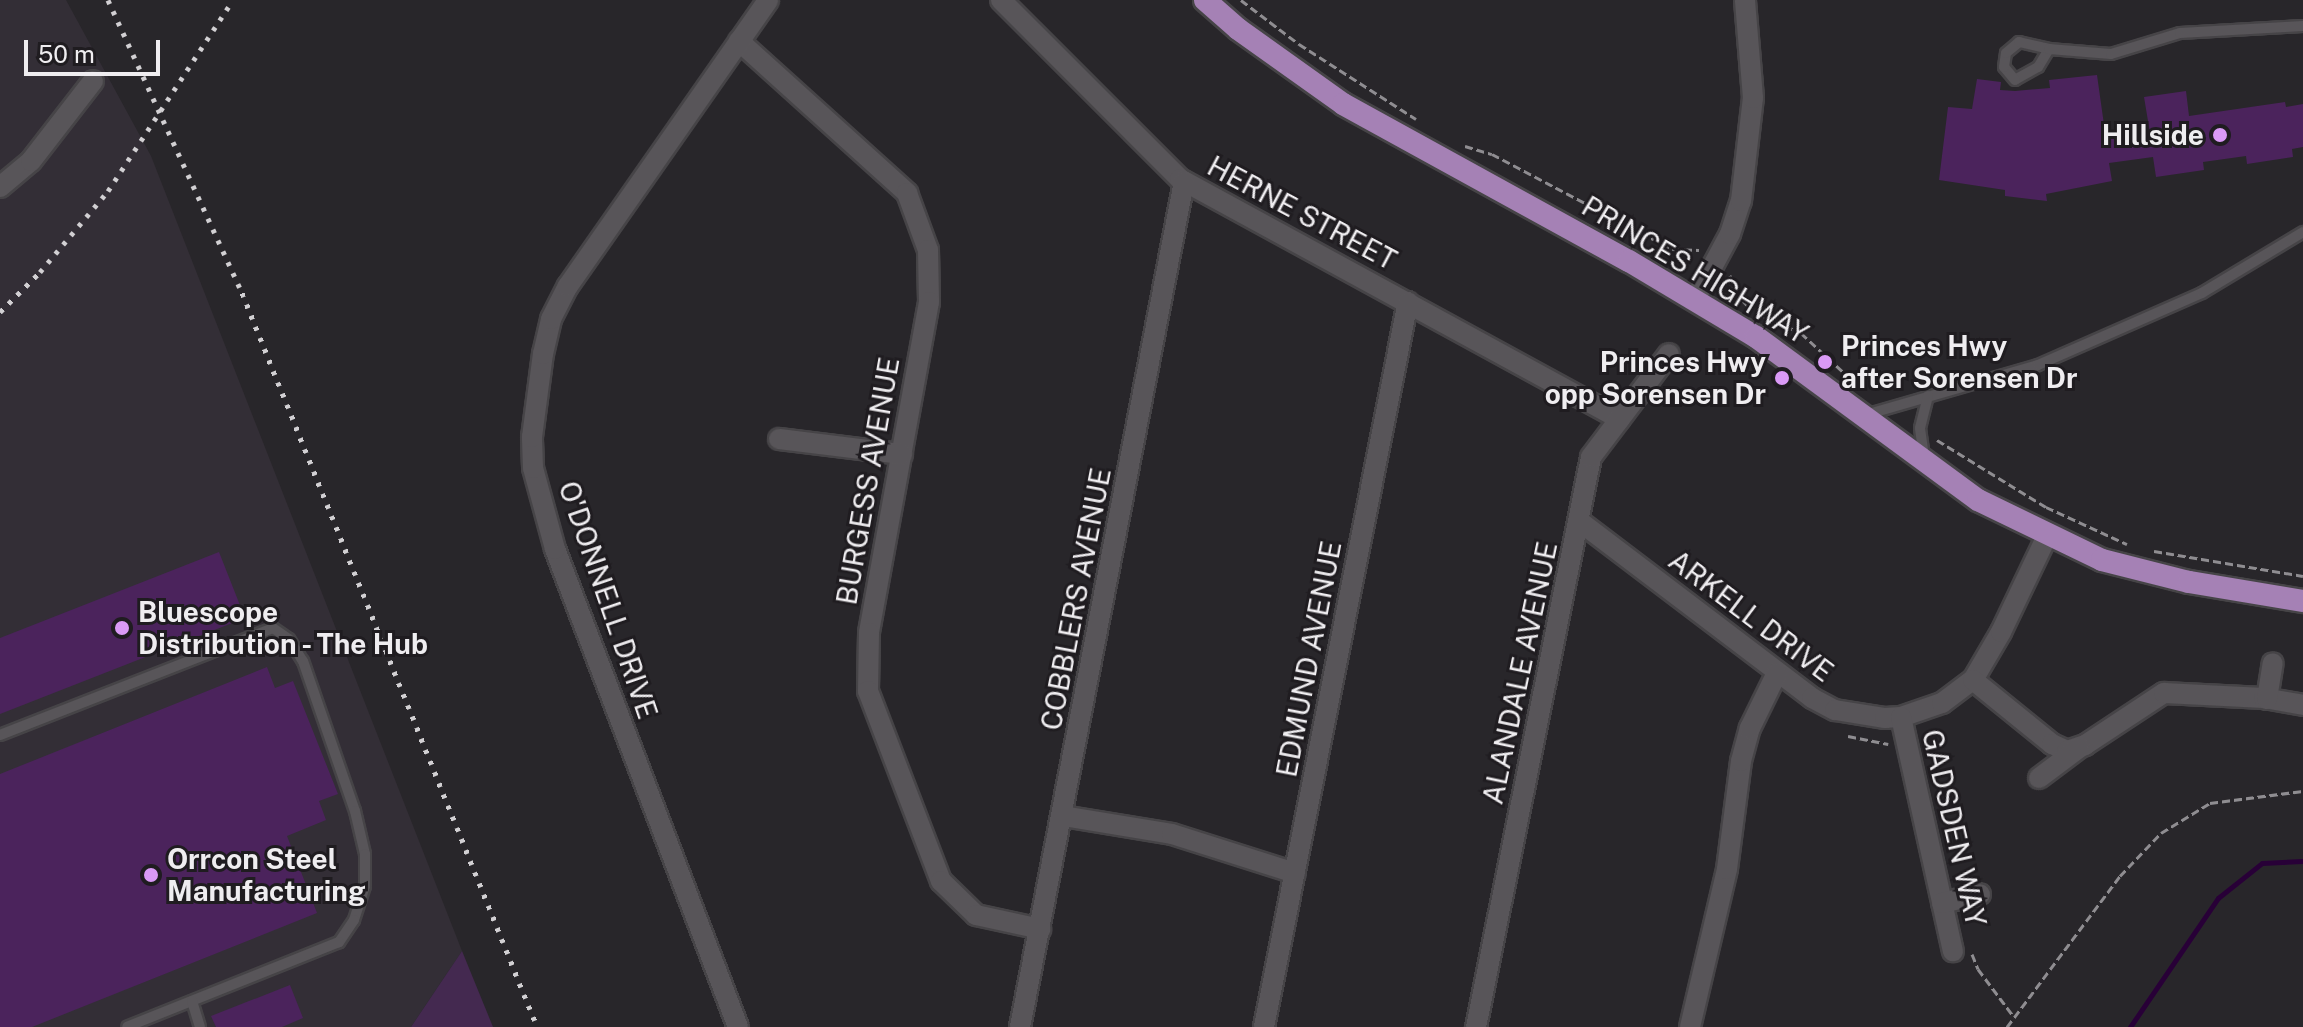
<!DOCTYPE html>
<html>
<head>
<meta charset="utf-8">
<style>
	body { margin:0 }
	#map { position:relative; width:2303px; height:1027px; overflow:hidden; background:#28262a; font-family:"Public Sans",sans-serif }
	div>[style] { position:absolute }
	.built>* { inset:0; background:#332e36 }
	.green>* { inset:0; background:#442950 }
	.stream>* { height:5px; margin:-2.5px; padding:0 2.5px; transform-origin:2.5px; border-radius:2.5px; background:#280037 }
	.building>* { inset:0; background:#4b235c }
	.path>* { height:3px; margin-top:-1.5px; transform-origin:0; background:repeating-linear-gradient(90deg,#8f8d91 0 8px,transparent 0 12px) }
	.roads { filter:drop-shadow(2px 0 #464447) drop-shadow(-2px 0 #464447) drop-shadow(0 2px #464447) drop-shadow(0 -2px #464447) }
	.service>* { height:10px; margin:-5px; padding:0 5px; transform-origin:5px; border-radius:5px; background:#585559 }
	.minor>* { height:20px; margin:-10px; padding:0 10px; transform-origin:10px; border-radius:10px; background:#585559 }
	.primary>* { height:22px; margin:-11px; padding:0 11px; transform-origin:11px; border-radius:11px; background:#a581b5 }
	.rail>* { height:5px; margin-top:-2.5px; transform-origin:0; background:repeating-linear-gradient(90deg,#d2d0d3 0 4px,transparent 0 12px) }
	.dots>* { width:22px; height:22px; translate:-50% -50%; box-sizing:border-box; border:4px solid #1f1c20; border-radius:50% }
	span { translate:-50% -50%; white-space:nowrap; text-align:center; line-height:1.15; -webkit-text-stroke:6px #1f1c20; paint-order:stroke }
	.poi-label { font-size:28px; color:#efedf0; font-weight:700 }
	.right { translate:-100% -50%; text-align:right }
	.left { translate:0 -50%; text-align:left }
	.street-label { font-size:28px; color:#efedf0 }
	.scale { position:absolute; left:24px; top:40px; width:136px; height:36px; box-sizing:border-box; border:4px solid #efedf0; border-top:0; padding-left:10px; font-size:24px; line-height:28px; white-space:nowrap; color:#efedf0; -webkit-text-stroke:6px #1f1c20; paint-order:stroke }
</style>
</head>
<body>
<div id="map">
	<div class="built">
		<i style="clip-path:polygon(0 0,66px 0,151px 156px,462px 951px,411px 1027px,0 1027px)"></i>
	</div>
	<div class="green">
		<i style="clip-path:polygon(462px 951px,493px 1027px,411px 1027px)"></i>
	</div>
	<div class="stream">
		<i style="left:2130px;top:1027px;width:156px;rotate:-55.7deg"></i>
		<i style="left:2218px;top:898px;width:56px;rotate:-38.5deg"></i>
		<i style="left:2262px;top:863px;width:41px;rotate:-2.8deg"></i>
	</div>
	<div class="building">
		<i style="clip-path:polygon(2097px 75px,2106px 139px,2150px 133px,2144px 97px,2186px 91px,2189px 116px,2285px 102px,2286px 107px,2303px 104px,2303px 147px,2292px 149px,2293px 157px,2247px 164px,2246px 156px,2203px 162px,2204px 170px,2156px 177px,2153px 157px,2109px 163px,2112px 181px,2046px 194px,2047px 201px,2005px 196px,2005px 190px,1939px 180px,1948px 107px,1972px 109px,1977px 79px,2001px 82px,2000px 90px,2015px 91px,2050px 88px,2049px 80px)"></i>
		<i style="clip-path:polygon(219px 552px,245px 618px,0 714px,0 638px)"></i>
		<i style="clip-path:polygon(267px 667px,275px 688px,293px 681px,338px 794px,319px 801px,326px 820px,287px 836px,317px 913px,32px 1027px,0 1027px,0 774px)"></i>
		<i style="clip-path:polygon(290px 985px,303px 1018px,282px 1027px,216px 1027px,211px 1016px)"></i>
	</div>
	<div class="path">
		<i style="left:1241px;top:0;width:73px;rotate:37.2deg"></i>
		<i style="left:1299px;top:44px;width:139px;rotate:32.7deg"></i>
		<i style="left:1465px;top:146px;width:28px;rotate:17deg"></i>
		<i style="left:1492px;top:154px;width:204px;rotate:27.8deg"></i>
		<i style="left:1672px;top:249px;width:27px;rotate:2deg"></i>
		<i style="left:1730px;top:275px;width:17px;rotate:77deg"></i>
		<i style="left:1734px;top:292px;width:23px;rotate:45deg"></i>
		<i style="left:1763px;top:316px;width:42px;rotate:24.1deg"></i>
		<i style="left:1801px;top:333px;width:75px;rotate:42.8deg"></i>
		<i style="left:1937px;top:440px;width:128px;rotate:31.6deg"></i>
		<i style="left:2046px;top:507px;width:89px;rotate:24.6deg"></i>
		<i style="left:2154px;top:551px;width:151px;rotate:9.5deg"></i>
		<i style="left:1848px;top:736px;width:41px;rotate:11.3deg"></i>
		<i style="left:1972px;top:954px;width:16px;rotate:68deg"></i>
		<i style="left:1978px;top:969px;width:60px;rotate:53.1deg"></i>
		<i style="left:2007px;top:1027px;width:189px;rotate:-53.2deg"></i>
		<i style="left:2120px;top:876px;width:59px;rotate:-46.4deg"></i>
		<i style="left:2161px;top:833px;width:57px;rotate:-31.5deg"></i>
		<i style="left:2210px;top:803px;width:94px;rotate:-7.4deg"></i>
	</div>
	<div class="roads">
		<div class="service">
			<i style="left:2049px;top:49px;width:21px;rotate:121deg"></i>
			<i style="left:2038px;top:67px;width:26px;rotate:151deg"></i>
			<i style="left:2015px;top:80px;width:17px;rotate:-130deg"></i>
			<i style="left:2004px;top:67px;width:14px;rotate:-82deg"></i>
			<i style="left:2006px;top:53px;width:17px;rotate:-40deg"></i>
			<i style="left:2019px;top:42px;width:31px;rotate:13deg"></i>
			<i style="left:2049px;top:49px;width:62px;rotate:4.6deg"></i>
			<i style="left:2111px;top:54px;width:72px;rotate:-16.9deg"></i>
			<i style="left:2180px;top:33px;width:123px;rotate:-3.3deg"></i>
			<i style="left:1865px;top:415px;width:180px;rotate:-16.1deg"></i>
			<i style="left:2038px;top:365px;width:179px;rotate:-23.7deg"></i>
			<i style="left:2202px;top:293px;width:118px;rotate:-31.1deg"></i>
			<i style="left:1924px;top:457px;width:29px;rotate:-98deg"></i>
			<i style="left:1920px;top:428px;width:33px;rotate:-76deg"></i>
			<i style="left:0;top:735px;width:293px;rotate:-21.4deg"></i>
			<i style="left:273px;top:628px;width:19px;rotate:35deg"></i>
			<i style="left:289px;top:639px;width:26px;rotate:58deg"></i>
			<i style="left:303px;top:661px;width:159px;rotate:70.9deg"></i>
			<i style="left:355px;top:811px;width:44px;rotate:76.9deg"></i>
			<i style="left:365px;top:854px;width:32px;rotate:90deg"></i>
			<i style="left:365px;top:886px;width:36px;rotate:108deg"></i>
			<i style="left:354px;top:920px;width:27px;rotate:124deg"></i>
			<i style="left:339px;top:942px;width:228px;rotate:158.2deg"></i>
			<i style="left:192px;top:1001px;width:27px;rotate:73deg"></i>
		</div>
		<div class="minor">
			<i style="left:1001px;top:0;width:253px;rotate:45deg"></i>
			<i style="left:1180px;top:179px;width:501px;rotate:28.61deg"></i>
			<i style="left:739px;top:41px;width:227px;rotate:42.1deg"></i>
			<i style="left:907px;top:193px;width:61px;rotate:69.8deg"></i>
			<i style="left:928px;top:250px;width:52px;rotate:88.9deg"></i>
			<i style="left:929px;top:302px;width:336px;rotate:100.3deg"></i>
			<i style="left:869px;top:633px;width:58px;rotate:91deg"></i>
			<i style="left:868px;top:691px;width:204px;rotate:69deg"></i>
			<i style="left:941px;top:881px;width:49px;rotate:44.2deg"></i>
			<i style="left:976px;top:915px;width:66px;rotate:12.3deg"></i>
			<i style="left:0;top:187px;width:40px;rotate:-40deg"></i>
			<i style="left:31px;top:161px;width:101px;rotate:-52.2deg"></i>
			<i style="left:1695px;top:299px;width:74px;rotate:-61.7deg"></i>
			<i style="left:1730px;top:234px;width:35px;rotate:-72deg"></i>
			<i style="left:1741px;top:201px;width:104px;rotate:-83.4deg"></i>
			<i style="left:1753px;top:98px;width:98px;rotate:-94.7deg"></i>
			<i style="left:779px;top:439px;width:124px;rotate:7deg"></i>
			<i style="left:1579px;top:521px;width:293px;rotate:37.2deg"></i>
			<i style="left:1812px;top:698px;width:26px;rotate:28deg"></i>
			<i style="left:1835px;top:710px;width:51px;rotate:9.1deg"></i>
			<i style="left:1885px;top:718px;width:16px;rotate:-4deg"></i>
			<i style="left:1901px;top:717px;width:43px;rotate:-18.9deg"></i>
			<i style="left:1942px;top:703px;width:39px;rotate:-37deg"></i>
			<i style="left:1973px;top:680px;width:56px;rotate:-59.7deg"></i>
			<i style="left:2001px;top:632px;width:106px;rotate:-64.4deg"></i>
			<i style="left:1973px;top:680px;width:102px;rotate:39deg"></i>
			<i style="left:2052px;top:744px;width:17px;rotate:25deg"></i>
			<i style="left:2067px;top:751px;width:19px;rotate:-18deg"></i>
			<i style="left:2085px;top:745px;width:95px;rotate:-33.4deg"></i>
			<i style="left:2164px;top:693px;width:100px;rotate:2.9deg"></i>
			<i style="left:2264px;top:698px;width:40px;rotate:10deg"></i>
			<i style="left:2267px;top:699px;width:36px;rotate:-81deg"></i>
			<i style="left:1901px;top:717px;width:240px;rotate:77.5deg"></i>
			<i style="left:2039px;top:778px;width:50px;rotate:-36.9deg"></i>
			<i style="left:1063px;top:816px;width:110px;rotate:9.4deg"></i>
			<i style="left:1172px;top:834px;width:129px;rotate:17.6deg"></i>
			<i style="left:1942px;top:903px;width:39px;rotate:-13deg"></i>
			<i style="left:738px;top:1027px;width:512px;rotate:-110.95deg"></i>
			<i style="left:555px;top:549px;width:84px;rotate:-105.2deg"></i>
			<i style="left:533px;top:468px;width:31px;rotate:-92deg"></i>
			<i style="left:532px;top:437px;width:84px;rotate:-82.5deg"></i>
			<i style="left:543px;top:354px;width:36px;rotate:-77deg"></i>
			<i style="left:551px;top:319px;width:37px;rotate:-63deg"></i>
			<i style="left:568px;top:286px;width:349px;rotate:-55deg"></i>
			<i style="left:1020px;top:1027px;width:861px;rotate:-79.02deg"></i>
			<i style="left:1264px;top:1027px;width:739px;rotate:-78.77deg"></i>
			<i style="left:1476px;top:1027px;width:581px;rotate:-78.59deg"></i>
			<i style="left:1591px;top:457px;width:129px;rotate:-52.9deg"></i>
			<i style="left:1690px;top:1027px;width:162px;rotate:-76.8deg"></i>
			<i style="left:1727px;top:869px;width:109px;rotate:-82.6deg"></i>
			<i style="left:1741px;top:761px;width:34px;rotate:-75deg"></i>
			<i style="left:1750px;top:728px;width:61px;rotate:-63.9deg"></i>
		</div>
		<div class="primary">
			<i style="left:1205px;top:0;width:44px;rotate:41.3deg"></i>
			<i style="left:1238px;top:29px;width:129px;rotate:35.5deg"></i>
			<i style="left:1343px;top:104px;width:326px;rotate:28.8deg"></i>
			<i style="left:1629px;top:261px;width:148px;rotate:30.9deg"></i>
			<i style="left:1756px;top:337px;width:275px;rotate:36.3deg"></i>
			<i style="left:1978px;top:500px;width:138px;rotate:25.8deg"></i>
			<i style="left:2102px;top:560px;width:90px;rotate:14.2deg"></i>
			<i style="left:2189px;top:582px;width:116px;rotate:9.5deg"></i>
		</div>
	</div>
	<div class="rail">
		<i style="left:108px;top:0;width:322px;rotate:65.4deg"></i>
		<i style="left:242px;top:293px;width:791px;rotate:68.1deg"></i>
		<i style="left:0;top:312px;width:57px;rotate:-45deg"></i>
		<i style="left:40px;top:272px;width:106px;rotate:-50deg"></i>
		<i style="left:108px;top:191px;width:228px;rotate:-56.8deg"></i>
	</div>
	<div class="dots">
		<i style="left:2220px;top:135px;background:#da9af6"></i>
		<i style="left:1825px;top:362px;background:#da9af6"></i>
		<i style="left:1782px;top:378px;background:#da9af6"></i>
		<i style="left:122px;top:628px;background:#da9af6"></i>
		<i style="left:151px;top:875px;background:#da9af6"></i>
	</div>
	<div class="poi-label">
		<span class="right" style="left:2204px;top:135px">Hillside</span>
		<span class="left" style="left:1841px;top:362px">Princes Hwy<br>after Sorensen Dr</span>
		<span class="right" style="left:1766px;top:378px">Princes Hwy<br>opp Sorensen Dr</span>
		<span class="left" style="left:138px;top:628px">Bluescope<br>Distribution - The Hub</span>
		<span class="left" style="left:167px;top:875px">Orrcon Steel<br>Manufacturing</span>
	</div>
	<div class="street-label">
		<span style="left:1302px;top:213px;rotate:28deg">HERNE STREET</span>
		<span style="left:1695px;top:270px;rotate:31deg">PRINCES HIGHWAY</span>
		<span style="left:868px;top:481px;rotate:-80deg">BURGESS AVENUE</span>
		<span style="left:1076px;top:599px;rotate:-79deg">COBBLERS AVENUE</span>
		<span style="left:608px;top:600px;rotate:71deg">O'DONNELL DRIVE</span>
		<span style="left:1751px;top:616px;rotate:37deg">ARKELL DRIVE</span>
		<span style="left:1309px;top:659px;rotate:-79deg">EDMUND AVENUE</span>
		<span style="left:1520px;top:673px;rotate:-78deg">ALANDALE AVENUE</span>
		<span style="left:1954px;top:828px;rotate:77deg">GADSDEN WAY</span>
	</div>
	<div class="scale">50 m</div>
</div>
</body>
</html>
